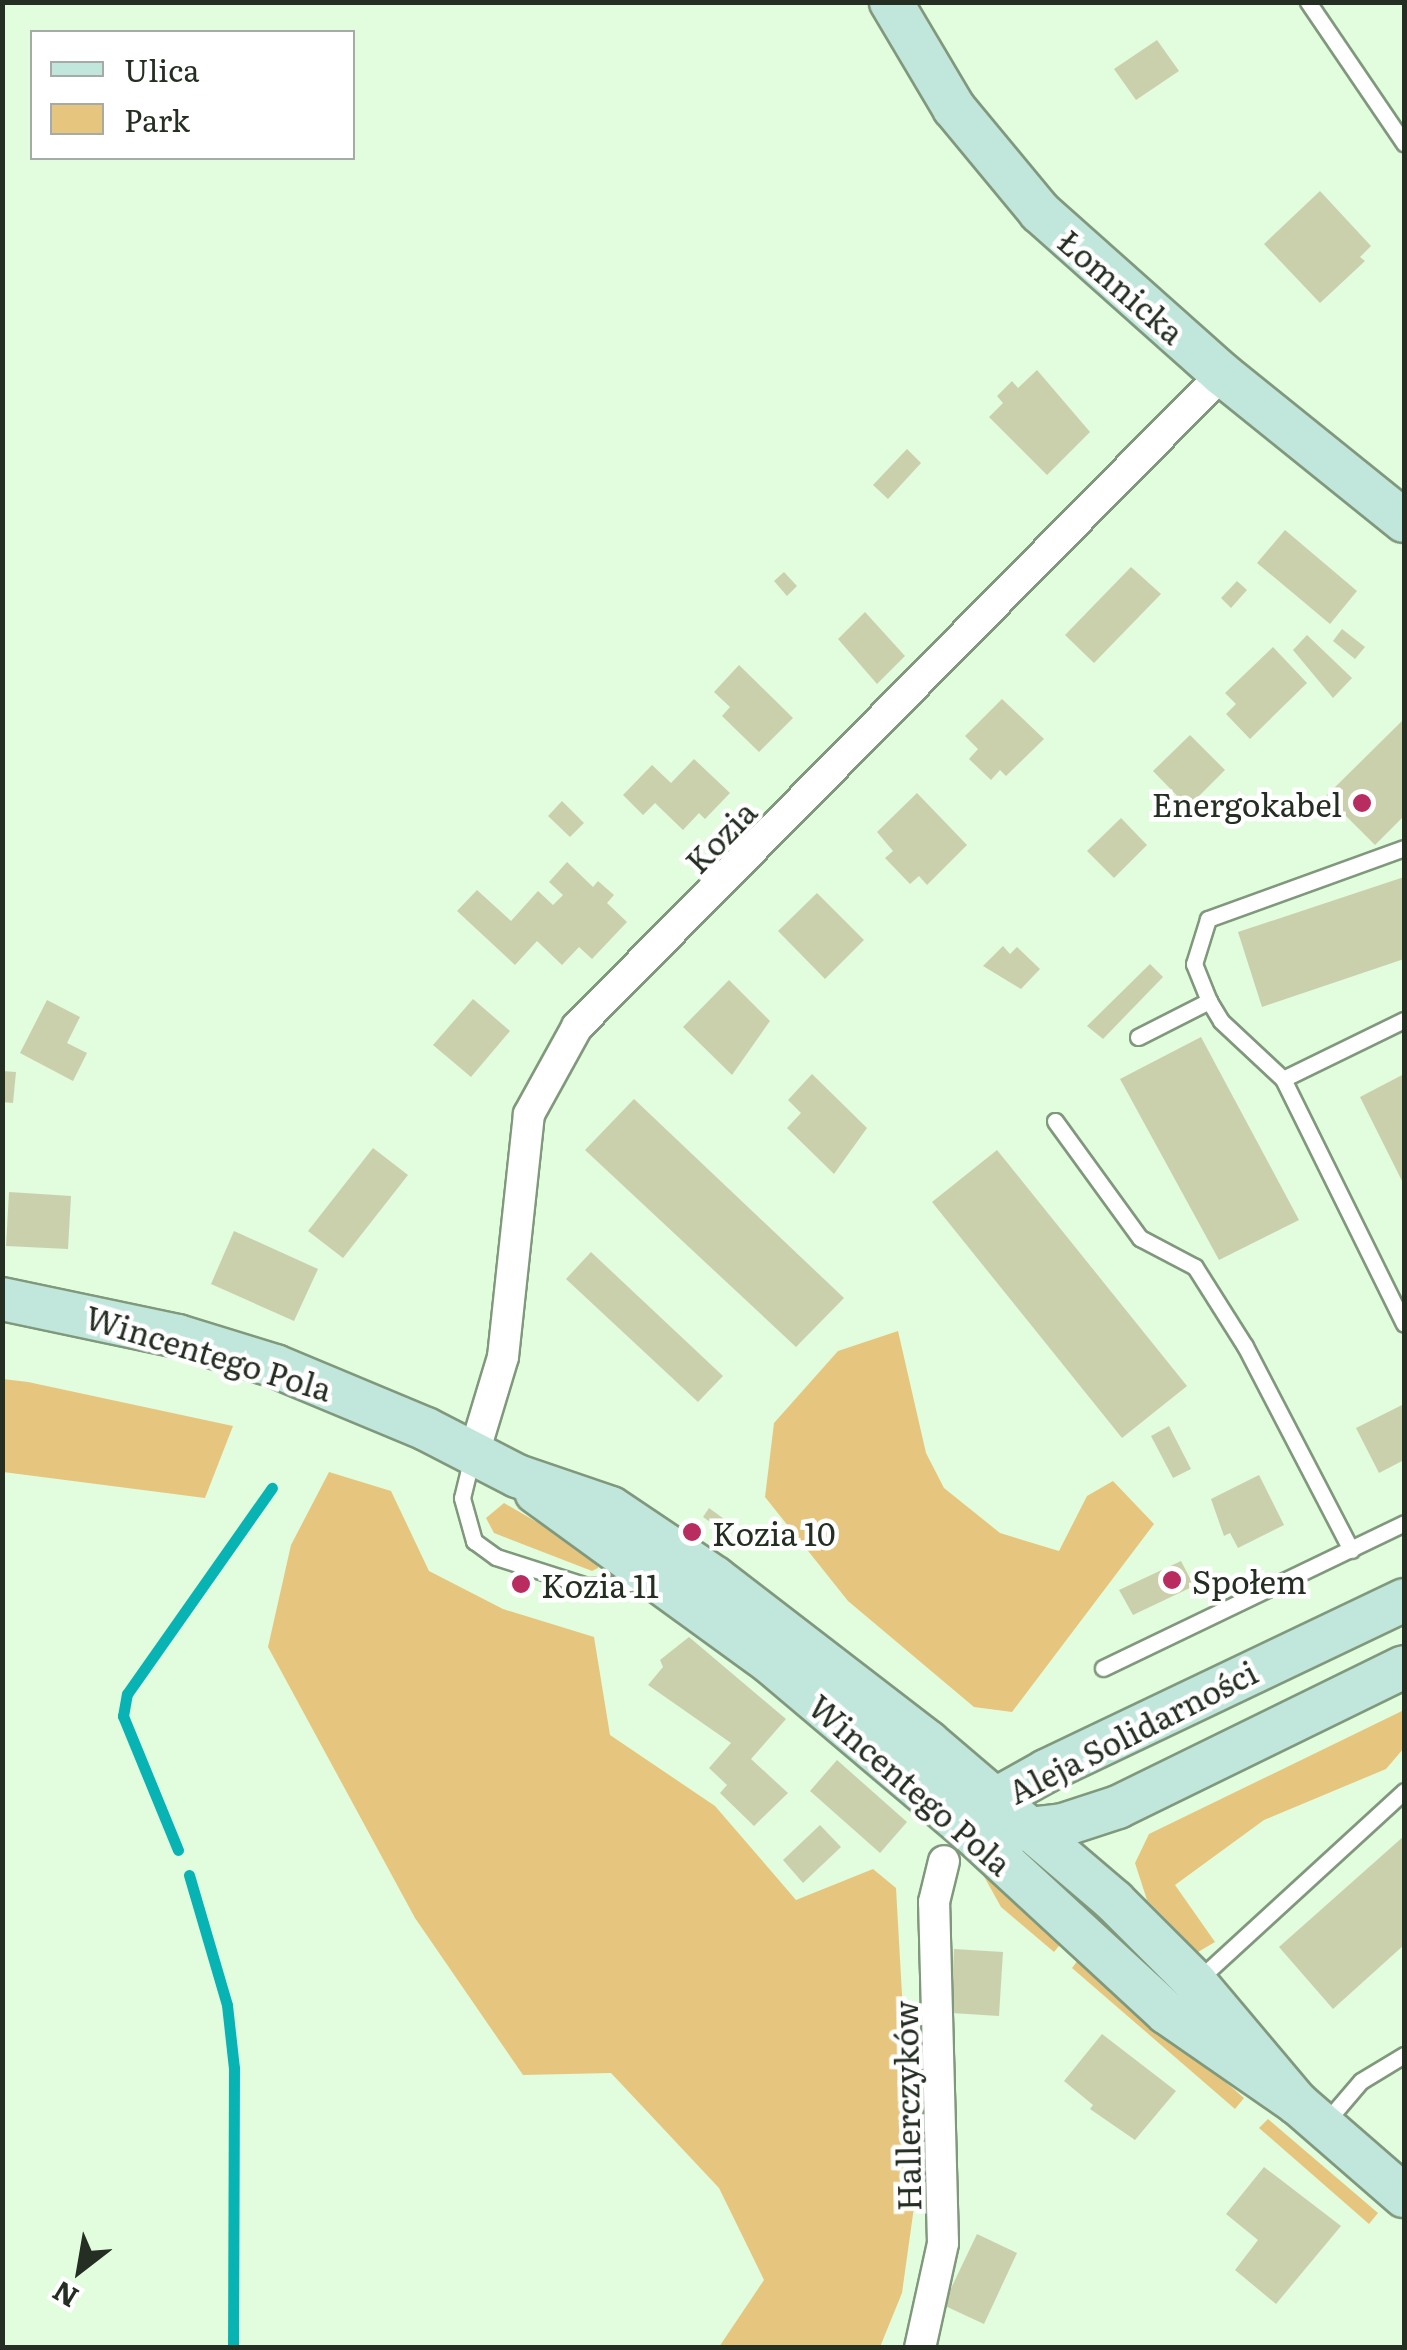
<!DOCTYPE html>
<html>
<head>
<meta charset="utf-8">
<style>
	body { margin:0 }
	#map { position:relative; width:1407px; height:2350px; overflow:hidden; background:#e2fcde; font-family:Literata,serif }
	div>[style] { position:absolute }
	.green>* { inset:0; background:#e6c67f }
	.stream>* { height:11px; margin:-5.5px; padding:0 5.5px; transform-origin:5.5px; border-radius:5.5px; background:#08b3b4 }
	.building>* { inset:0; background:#cbd0ac }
	.roads { filter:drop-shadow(2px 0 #80987c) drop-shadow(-2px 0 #80987c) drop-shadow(0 2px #80987c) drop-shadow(0 -2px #80987c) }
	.lane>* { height:15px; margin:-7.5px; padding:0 7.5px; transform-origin:7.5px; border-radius:7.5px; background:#fff }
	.street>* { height:30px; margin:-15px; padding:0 15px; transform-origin:15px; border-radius:15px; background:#fff }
	.secondary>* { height:42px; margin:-21px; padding:0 21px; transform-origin:21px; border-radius:21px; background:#c1e7dc }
	.dots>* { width:28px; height:28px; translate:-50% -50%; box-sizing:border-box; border:5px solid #fff; border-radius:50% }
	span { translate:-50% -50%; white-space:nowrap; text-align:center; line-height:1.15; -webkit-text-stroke:9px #fff; paint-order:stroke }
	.street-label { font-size:32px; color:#242e22 }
	.poi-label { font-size:32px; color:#242e22 }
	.right { translate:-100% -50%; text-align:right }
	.left { translate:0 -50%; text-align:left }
	.frame { position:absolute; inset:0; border:5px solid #242e22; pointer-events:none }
	.legend { position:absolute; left:30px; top:30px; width:325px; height:130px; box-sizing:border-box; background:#fff; border:2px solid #a7aba7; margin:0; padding:12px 18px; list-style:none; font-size:30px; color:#242e22 }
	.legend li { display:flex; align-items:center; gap:20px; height:50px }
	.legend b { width:50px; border:2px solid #a7aba7 }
	.north { position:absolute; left:30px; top:2220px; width:100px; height:100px; -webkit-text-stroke:8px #fff; paint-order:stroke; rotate:211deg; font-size:28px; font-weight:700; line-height:40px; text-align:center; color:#242e22 }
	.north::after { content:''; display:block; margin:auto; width:35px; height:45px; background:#242e22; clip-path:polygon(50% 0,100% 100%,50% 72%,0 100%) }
</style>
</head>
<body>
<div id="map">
	<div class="green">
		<i style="clip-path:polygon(898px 1331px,926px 1453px,944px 1488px,1000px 1533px,1059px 1551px,1087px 1496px,1113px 1481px,1154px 1524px,1012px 1712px,974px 1707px,848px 1601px,765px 1497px,774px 1423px,838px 1351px)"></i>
		<i style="clip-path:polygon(3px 1379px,28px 1382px,233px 1426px,205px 1498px,3px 1472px)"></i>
		<i style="clip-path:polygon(329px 1472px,391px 1491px,429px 1571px,503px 1609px,594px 1637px,610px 1735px,715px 1806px,796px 1900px,873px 1869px,896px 1888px,914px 2207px,902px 2293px,880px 2347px,719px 2347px,764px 2280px,719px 2188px,611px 2073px,523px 2075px,415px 1918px,268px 1647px,291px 1545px)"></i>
		<i style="clip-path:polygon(504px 1503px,597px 1557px,598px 1568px,592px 1571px,494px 1533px,486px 1518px)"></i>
		<i style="clip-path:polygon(1404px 1710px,1404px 1748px,1386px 1769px,1264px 1820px,1175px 1885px,1215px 1942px,1198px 1952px,1147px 1900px,1135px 1863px,1149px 1834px)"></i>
		<i style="clip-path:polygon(981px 1871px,1063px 1941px,1054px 1952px,1001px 1907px)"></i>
		<i style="clip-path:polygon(1081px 1956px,1244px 2098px,1235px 2109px,1072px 1968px)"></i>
		<i style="clip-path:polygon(1268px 2119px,1378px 2213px,1369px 2224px,1259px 2128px)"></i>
	</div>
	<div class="stream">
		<i style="left:178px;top:1850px;width:145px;rotate:-112.3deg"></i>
		<i style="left:123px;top:1716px;width:22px;rotate:-80deg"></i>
		<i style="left:127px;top:1694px;width:252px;rotate:-54.9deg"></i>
		<i style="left:189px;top:1875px;width:135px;rotate:73.7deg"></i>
		<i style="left:227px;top:2005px;width:63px;rotate:83.7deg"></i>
		<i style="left:234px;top:2068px;width:280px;rotate:90.2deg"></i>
	</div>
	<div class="building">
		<i style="clip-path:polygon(1157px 40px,1179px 71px,1136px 100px,1114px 69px)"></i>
		<i style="clip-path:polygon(1320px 191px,1371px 246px,1360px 257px,1365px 261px,1320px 303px,1264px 244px)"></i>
		<i style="clip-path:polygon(1037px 370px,1090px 432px,1047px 475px,989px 417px,1003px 403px,997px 396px,1012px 381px,1018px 388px)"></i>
		<i style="clip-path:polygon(907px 449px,921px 463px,888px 499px,873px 485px)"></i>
		<i style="clip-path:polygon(1285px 530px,1357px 591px,1330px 624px,1257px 563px)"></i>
		<i style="clip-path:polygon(1131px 567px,1161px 594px,1094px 663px,1065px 635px)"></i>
		<i style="clip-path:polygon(784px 572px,797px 586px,787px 596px,774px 581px)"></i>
		<i style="clip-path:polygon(1237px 581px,1247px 590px,1231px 608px,1221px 598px)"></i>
		<i style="clip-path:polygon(865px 612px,905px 656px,877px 684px,838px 639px)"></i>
		<i style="clip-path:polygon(1342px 629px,1365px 647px,1355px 659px,1333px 641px)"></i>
		<i style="clip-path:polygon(1307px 635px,1352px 678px,1333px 698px,1293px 650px)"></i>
		<i style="clip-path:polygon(1273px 647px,1307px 683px,1250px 739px,1226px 714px,1236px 704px,1225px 693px)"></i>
		<i style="clip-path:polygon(739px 665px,793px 718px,759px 752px,722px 716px,730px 707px,714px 692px)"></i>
		<i style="clip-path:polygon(1002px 699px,1044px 739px,1006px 776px,1000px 770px,991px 780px,969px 759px,978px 749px,965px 736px)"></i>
		<i style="clip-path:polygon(1404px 719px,1404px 816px,1375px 845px,1326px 796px)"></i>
		<i style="clip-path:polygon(1190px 735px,1225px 770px,1188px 807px,1153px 771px)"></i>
		<i style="clip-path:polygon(694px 759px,730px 793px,705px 819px,699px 813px,683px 830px,655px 803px,643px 815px,623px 795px,652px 765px,671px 783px)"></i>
		<i style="clip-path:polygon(917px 793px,967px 845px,927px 885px,919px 876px,910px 884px,885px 858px,893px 851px,877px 832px)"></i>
		<i style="clip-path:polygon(562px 801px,584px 823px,570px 837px,548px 816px)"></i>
		<i style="clip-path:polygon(1121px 818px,1147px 845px,1114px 878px,1087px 851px)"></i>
		<i style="clip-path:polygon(567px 862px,593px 887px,598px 881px,614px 895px,607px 903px,627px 922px,592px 959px,579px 947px,562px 965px,537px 941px,515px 965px,457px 911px,477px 890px,511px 921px,538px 891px,553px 905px,563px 895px,549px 882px)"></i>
		<i style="clip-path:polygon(1404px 877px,1404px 959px,1262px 1007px,1238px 932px)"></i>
		<i style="clip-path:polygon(817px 893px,864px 940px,825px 979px,778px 931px)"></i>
		<i style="clip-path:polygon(1003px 946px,1010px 954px,1017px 947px,1040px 969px,1021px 989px,983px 966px)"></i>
		<i style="clip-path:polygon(1150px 964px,1163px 977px,1103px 1039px,1087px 1026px)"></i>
		<i style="clip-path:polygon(729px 980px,770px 1021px,732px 1075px,683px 1027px)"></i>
		<i style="clip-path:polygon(473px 999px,510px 1031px,471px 1077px,433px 1045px)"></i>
		<i style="clip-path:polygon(47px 1000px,80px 1017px,67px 1043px,87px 1053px,73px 1081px,20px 1053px)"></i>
		<i style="clip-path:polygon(1201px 1037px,1299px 1220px,1219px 1260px,1120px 1079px)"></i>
		<i style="clip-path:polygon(2px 1071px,16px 1072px,13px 1103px,2px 1102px)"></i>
		<i style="clip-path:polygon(812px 1074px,867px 1128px,834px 1174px,787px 1128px,801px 1113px,788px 1100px)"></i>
		<i style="clip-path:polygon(1404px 1074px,1404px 1185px,1360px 1097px)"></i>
		<i style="clip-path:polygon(634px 1099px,844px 1298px,796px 1347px,585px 1150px)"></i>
		<i style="clip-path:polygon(373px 1148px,408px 1175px,343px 1258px,308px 1231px)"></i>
		<i style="clip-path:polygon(997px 1150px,1187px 1386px,1122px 1438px,932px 1202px)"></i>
		<i style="clip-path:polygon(9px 1192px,71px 1196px,68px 1249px,6px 1246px)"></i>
		<i style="clip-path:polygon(234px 1231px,318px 1269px,294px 1321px,211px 1284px)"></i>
		<i style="clip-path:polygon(591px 1252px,723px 1376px,698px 1402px,566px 1279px)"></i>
		<i style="clip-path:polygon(1404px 1404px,1404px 1460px,1379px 1473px,1356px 1428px)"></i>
		<i style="clip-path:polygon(1169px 1426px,1191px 1469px,1173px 1478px,1151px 1436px)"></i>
		<i style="clip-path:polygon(1259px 1475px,1284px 1525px,1238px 1548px,1230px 1533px,1224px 1536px,1211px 1499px)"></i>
		<i style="clip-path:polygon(709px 1508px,731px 1524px,725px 1532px,703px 1517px)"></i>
		<i style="clip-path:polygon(1181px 1561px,1194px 1586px,1133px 1615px,1119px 1590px)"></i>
		<i style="clip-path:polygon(689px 1637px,786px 1719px,751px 1759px,788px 1793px,754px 1826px,720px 1793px,727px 1785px,709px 1768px,731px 1743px,648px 1685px,663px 1667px,660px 1660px)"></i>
		<i style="clip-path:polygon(837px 1760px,907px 1822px,880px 1853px,810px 1791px)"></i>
		<i style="clip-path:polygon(820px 1825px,841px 1847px,803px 1883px,783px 1860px)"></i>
		<i style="clip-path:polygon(1404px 1836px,1404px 1945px,1333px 2009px,1279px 1947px)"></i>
		<i style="clip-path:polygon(954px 1949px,1003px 1952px,999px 2016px,951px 2013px)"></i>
		<i style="clip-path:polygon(1102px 2034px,1176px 2091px,1135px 2140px,1090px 2109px,1093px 2105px,1064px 2081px)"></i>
		<i style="clip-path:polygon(1264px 2167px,1341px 2226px,1276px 2304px,1235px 2270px,1258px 2240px,1226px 2214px)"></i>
		<i style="clip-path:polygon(977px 2234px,1017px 2253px,984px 2324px,943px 2305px)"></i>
	</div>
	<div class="roads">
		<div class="lane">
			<i style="left:1308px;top:2px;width:171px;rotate:55.8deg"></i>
			<i style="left:1209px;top:1001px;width:40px;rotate:-112deg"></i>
			<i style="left:1194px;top:964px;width:47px;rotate:-72.7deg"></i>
			<i style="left:1208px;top:919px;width:208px;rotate:-19.9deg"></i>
			<i style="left:1138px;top:1037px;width:80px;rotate:-26.9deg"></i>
			<i style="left:1209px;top:1001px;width:23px;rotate:59deg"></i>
			<i style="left:1221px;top:1021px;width:85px;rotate:43.1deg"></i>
			<i style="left:1283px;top:1079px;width:273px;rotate:63.7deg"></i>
			<i style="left:1283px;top:1079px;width:135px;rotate:-26deg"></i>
			<i style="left:1055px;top:1121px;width:145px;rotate:54deg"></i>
			<i style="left:1140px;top:1238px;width:62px;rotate:27.8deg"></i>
			<i style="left:1195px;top:1267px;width:93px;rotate:57.7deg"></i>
			<i style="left:1245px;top:1346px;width:230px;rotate:62.5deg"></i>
			<i style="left:472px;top:1457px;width:42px;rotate:103.7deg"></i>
			<i style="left:462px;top:1498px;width:45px;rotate:74.4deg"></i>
			<i style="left:474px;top:1541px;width:27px;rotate:36deg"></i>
			<i style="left:496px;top:1557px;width:96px;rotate:17.7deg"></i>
			<i style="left:587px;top:1586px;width:56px;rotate:-4.1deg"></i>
			<i style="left:1103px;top:1668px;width:334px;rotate:-25.7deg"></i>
			<i style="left:1197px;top:1981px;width:281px;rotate:-42.5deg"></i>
			<i style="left:1325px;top:2123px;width:55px;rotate:-49.4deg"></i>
			<i style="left:1361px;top:2081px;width:50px;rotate:-31.2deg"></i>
		</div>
		<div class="street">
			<i style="left:474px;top:1453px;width:100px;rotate:-73.2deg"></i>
			<i style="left:503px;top:1357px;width:244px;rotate:-83.9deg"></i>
			<i style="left:529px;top:1114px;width:99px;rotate:-61.1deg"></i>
			<i style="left:577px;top:1027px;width:918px;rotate:-45.35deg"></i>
			<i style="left:920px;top:2348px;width:107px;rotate:-77.6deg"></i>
			<i style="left:943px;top:2243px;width:341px;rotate:-91.5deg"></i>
			<i style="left:934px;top:1902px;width:42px;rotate:-76.3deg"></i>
		</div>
		<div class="secondary">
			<i style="left:891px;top:2px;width:123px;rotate:59.3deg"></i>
			<i style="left:954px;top:108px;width:135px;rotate:50.4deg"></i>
			<i style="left:1040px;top:212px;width:244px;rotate:41.7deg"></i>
			<i style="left:1222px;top:374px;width:234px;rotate:38.9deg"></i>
			<i style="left:2px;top:1299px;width:180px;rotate:11.9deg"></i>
			<i style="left:178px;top:1336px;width:102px;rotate:17.2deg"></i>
			<i style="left:275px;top:1366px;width:164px;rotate:22.6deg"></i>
			<i style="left:426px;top:1429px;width:102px;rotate:27.3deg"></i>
			<i style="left:517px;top:1476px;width:99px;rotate:18.8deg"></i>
			<i style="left:611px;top:1508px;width:125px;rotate:33.9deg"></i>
			<i style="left:715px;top:1578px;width:269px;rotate:37.6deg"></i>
			<i style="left:928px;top:1742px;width:245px;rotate:40.5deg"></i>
			<i style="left:1114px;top:1901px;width:116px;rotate:45deg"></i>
			<i style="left:1196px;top:1983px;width:157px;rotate:49.9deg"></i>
			<i style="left:536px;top:1492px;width:291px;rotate:36deg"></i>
			<i style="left:771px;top:1663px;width:265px;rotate:40.2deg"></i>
			<i style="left:973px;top:1834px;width:264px;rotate:42.7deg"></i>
			<i style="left:1167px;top:2013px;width:158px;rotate:34.7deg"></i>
			<i style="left:1297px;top:2103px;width:142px;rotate:41deg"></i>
			<i style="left:978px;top:1817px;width:23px;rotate:-47deg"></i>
			<i style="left:994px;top:1800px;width:60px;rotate:-29.1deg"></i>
			<i style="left:1046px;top:1771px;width:397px;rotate:-25.5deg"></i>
			<i style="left:1011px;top:1831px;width:52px;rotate:-6.6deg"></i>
			<i style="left:1063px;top:1825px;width:58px;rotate:-18.1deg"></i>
			<i style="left:1118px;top:1807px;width:318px;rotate:-26.1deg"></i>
		</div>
	</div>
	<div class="dots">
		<i style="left:1362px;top:803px;background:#b92c5f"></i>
		<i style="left:692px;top:1532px;background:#b92c5f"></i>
		<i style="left:1172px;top:1580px;background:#b92c5f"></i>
		<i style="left:521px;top:1584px;background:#b92c5f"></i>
	</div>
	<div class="street-label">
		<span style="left:1122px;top:286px;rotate:41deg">Łomnicka</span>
		<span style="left:720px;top:836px;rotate:-46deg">Kozia</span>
		<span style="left:209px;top:1352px;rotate:17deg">Wincentego Pola</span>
		<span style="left:1132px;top:1731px;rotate:-27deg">Aleja Solidarności</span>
		<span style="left:911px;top:1784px;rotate:41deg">Wincentego Pola</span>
		<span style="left:906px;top:2106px;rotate:-91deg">Hallerczyków</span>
	</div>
	<div class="poi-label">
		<span class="right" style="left:1342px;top:803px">Energokabel</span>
		<span class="left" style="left:712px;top:1532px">Kozia 10</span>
		<span class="left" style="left:1192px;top:1580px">Społem</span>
		<span class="left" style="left:541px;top:1584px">Kozia 11</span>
	</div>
	<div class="frame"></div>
	<ul class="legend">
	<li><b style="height:12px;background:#c1e7dc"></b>Ulica</li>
	<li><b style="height:28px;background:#e6c67f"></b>Park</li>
	</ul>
	<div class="north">N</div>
</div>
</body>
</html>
